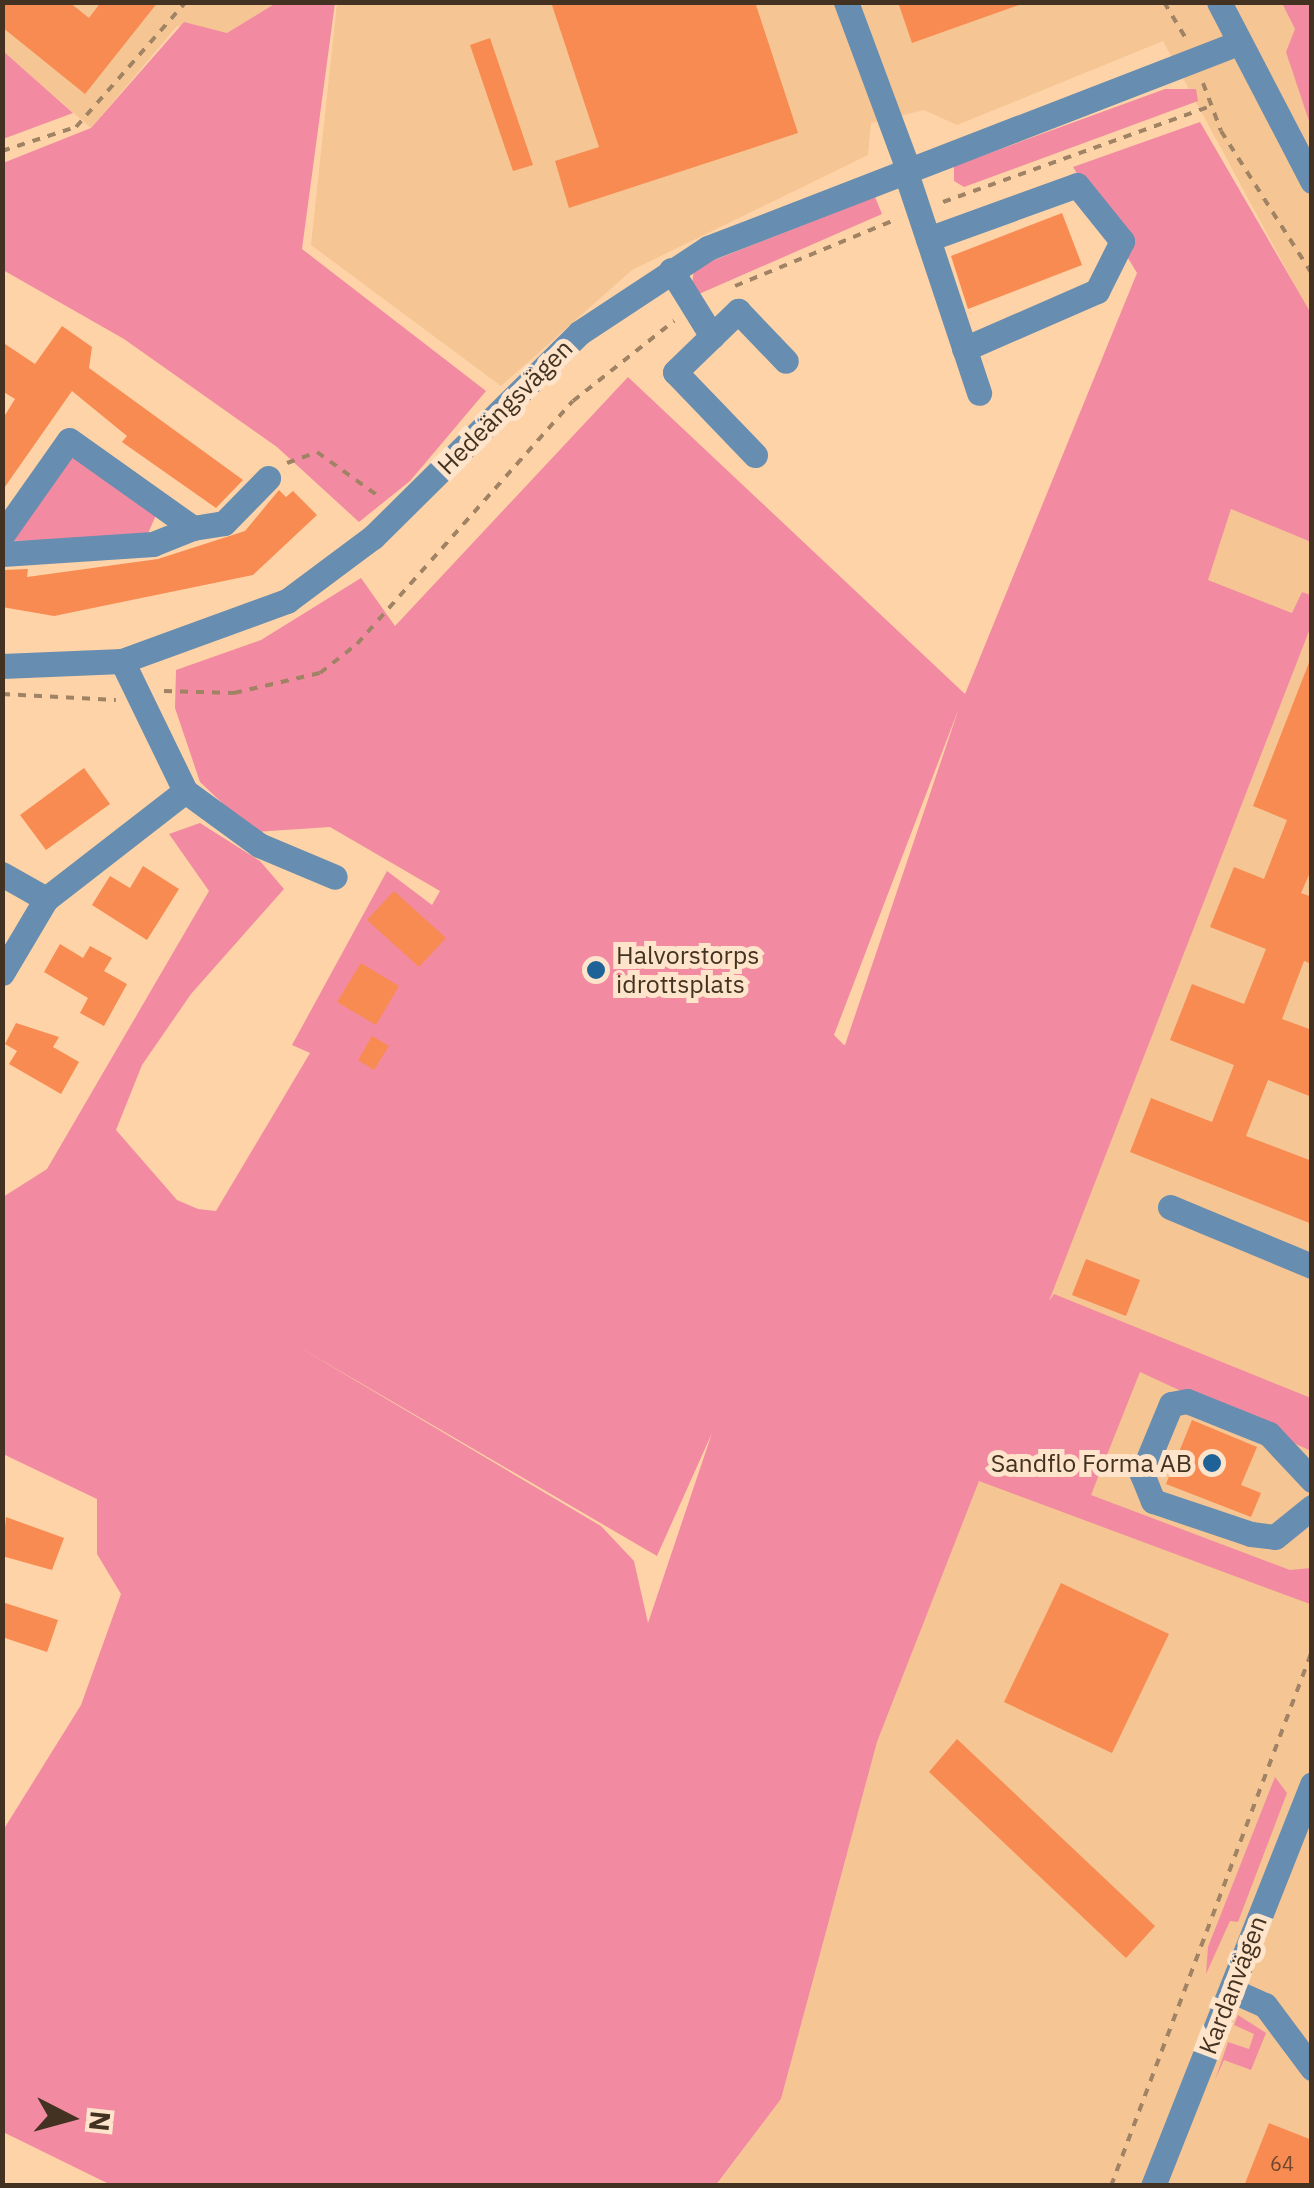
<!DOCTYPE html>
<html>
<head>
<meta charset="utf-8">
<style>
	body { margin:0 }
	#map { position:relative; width:1314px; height:2188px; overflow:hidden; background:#fed3a7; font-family:"IBM Plex Sans",sans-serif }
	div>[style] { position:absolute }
	.built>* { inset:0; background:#f5c593 }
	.green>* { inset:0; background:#f28ba1 }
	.building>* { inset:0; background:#f78b52 }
	.path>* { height:4px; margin-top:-2px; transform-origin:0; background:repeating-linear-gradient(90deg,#a08264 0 8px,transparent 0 16px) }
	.minor>* { height:25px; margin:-12.5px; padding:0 12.5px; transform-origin:12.5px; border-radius:12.5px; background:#678db0 }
	.dots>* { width:28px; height:28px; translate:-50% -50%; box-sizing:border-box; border:5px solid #fee4ca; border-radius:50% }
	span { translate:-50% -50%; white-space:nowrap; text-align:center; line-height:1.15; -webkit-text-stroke:10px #fee4ca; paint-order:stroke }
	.number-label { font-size:20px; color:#70482d }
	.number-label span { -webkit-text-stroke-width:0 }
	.street-label { font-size:25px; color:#433221 }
	.poi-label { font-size:25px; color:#433221 }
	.left { translate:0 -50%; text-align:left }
	.right { translate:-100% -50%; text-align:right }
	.frame { position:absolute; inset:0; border:5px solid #433221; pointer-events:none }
	.north { position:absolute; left:20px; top:2068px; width:100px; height:100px; -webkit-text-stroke:8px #fee4ca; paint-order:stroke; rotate:96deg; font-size:28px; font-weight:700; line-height:40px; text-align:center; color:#433221 }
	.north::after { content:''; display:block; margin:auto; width:35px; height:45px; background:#433221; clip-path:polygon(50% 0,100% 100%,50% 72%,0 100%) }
</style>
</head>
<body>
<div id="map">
	<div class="built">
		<i style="clip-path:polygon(3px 3px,276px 3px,227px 33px,177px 26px,91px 128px,3px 51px)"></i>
		<i style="clip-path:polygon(337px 3px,1311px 3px,1311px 315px,1163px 41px,957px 125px,924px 110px,871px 123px,868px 155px,632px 270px,501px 386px,311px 245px)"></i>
		<i style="clip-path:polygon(1231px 509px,1311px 542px,1311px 595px,1302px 592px,1293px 613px,1207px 581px)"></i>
		<i style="clip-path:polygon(1311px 626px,1311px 2185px,716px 2186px,781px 2099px,877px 1742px)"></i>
	</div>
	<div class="green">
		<i style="clip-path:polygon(276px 3px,335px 3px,302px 249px,486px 391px,410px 481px,359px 522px,277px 447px,124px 339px,3px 270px,3px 163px,91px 128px,184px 22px,227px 33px)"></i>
		<i style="clip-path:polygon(1282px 3px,1311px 3px,1311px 127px,1286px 52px,1295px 29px)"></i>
		<i style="clip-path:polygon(3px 51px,73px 113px,3px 139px)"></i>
		<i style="clip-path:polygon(1165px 89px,1196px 89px,1198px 101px,964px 187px,954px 181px,954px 166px)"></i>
		<i style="clip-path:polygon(evenodd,1200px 122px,1312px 315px,1311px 542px,1231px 509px,1208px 580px,1292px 613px,1302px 592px,1311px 595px,1311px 626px,1049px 1301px,1054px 1294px,1311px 1398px,1311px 1451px,1140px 1372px,1091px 1495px,1290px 1570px,1311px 1568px,1310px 1604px,979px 1481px,877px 1742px,781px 2099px,716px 2185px,111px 2185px,3px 2132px,2px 1832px,81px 1705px,121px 1594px,97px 1554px,97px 1499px,3px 1454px,3px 1197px,47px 1169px,209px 891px,169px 834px,200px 823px,260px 861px,284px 889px,191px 994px,142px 1065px,116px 1130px,177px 1200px,198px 1209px,216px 1211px,310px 1053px,292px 1045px,387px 871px,432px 905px,440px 891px,330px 827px,253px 832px,200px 782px,175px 708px,176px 670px,261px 640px,361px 578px,395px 626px,628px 377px,965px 694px,1137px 273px,1073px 167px,1200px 122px,959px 708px,845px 1045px,844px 1045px,834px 1035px,959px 708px,1200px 122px,292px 1343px,657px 1556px,712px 1433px,648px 1623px,634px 1561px,601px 1526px,292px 1343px)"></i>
		<i style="clip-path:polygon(875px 197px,882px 214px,699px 294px,692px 286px,694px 268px)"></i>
		<i style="clip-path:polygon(84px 453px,159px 508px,146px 538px,10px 541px,61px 456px)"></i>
		<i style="clip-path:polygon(1275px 1777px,1287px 1793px,1238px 1922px,1230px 1921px,1206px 1974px,1208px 1947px)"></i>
		<i style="clip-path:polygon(1238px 2015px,1266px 2033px,1251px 2070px,1224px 2060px,1215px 2080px,1228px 2042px,1249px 2049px,1254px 2034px,1234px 2025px)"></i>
	</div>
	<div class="building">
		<i style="clip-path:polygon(2px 2px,69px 2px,89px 18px,101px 2px,158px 2px,85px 94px,2px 27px)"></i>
		<i style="clip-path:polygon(551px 2px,755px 2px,798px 133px,569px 208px,555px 161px,599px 147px)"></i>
		<i style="clip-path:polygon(898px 2px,1019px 2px,1019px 5px,912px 43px)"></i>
		<i style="clip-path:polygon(490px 38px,533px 165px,513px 171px,470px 45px)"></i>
		<i style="clip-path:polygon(1062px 213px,1082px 265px,968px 309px,951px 256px)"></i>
		<i style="clip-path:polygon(62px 326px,92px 347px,89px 368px,243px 480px,216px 508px,122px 442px,127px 436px,72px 391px,2px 491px,2px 420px,15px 399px,2px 391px,2px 342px,35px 364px)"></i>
		<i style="clip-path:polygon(279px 490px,286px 497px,293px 491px,317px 515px,253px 575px,54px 616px,2px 607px,2px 570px,28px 569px,27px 577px,158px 559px,245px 531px)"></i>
		<i style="clip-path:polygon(1310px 660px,1312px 868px,1301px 893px,1312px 897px,1312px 964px,1304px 961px,1282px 1019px,1312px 1030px,1312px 1097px,1268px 1080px,1246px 1136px,1312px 1161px,1312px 1224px,1130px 1152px,1151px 1098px,1212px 1122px,1234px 1065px,1170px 1040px,1192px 984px,1244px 1004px,1266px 949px,1210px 927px,1234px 867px,1264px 879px,1287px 820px,1253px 806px)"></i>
		<i style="clip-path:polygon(84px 768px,110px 804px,46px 850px,20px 815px)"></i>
		<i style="clip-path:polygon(143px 866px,179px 889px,147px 940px,92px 905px,110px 876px,130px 888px)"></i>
		<i style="clip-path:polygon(394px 891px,446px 938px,419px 967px,367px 920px)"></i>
		<i style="clip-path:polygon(60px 944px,83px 958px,90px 946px,112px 958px,104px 971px,127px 984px,104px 1026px,80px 1013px,88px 998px,44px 972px)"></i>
		<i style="clip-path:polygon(361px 963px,399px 986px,376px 1025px,337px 1002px)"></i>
		<i style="clip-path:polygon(16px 1023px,59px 1037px,53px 1047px,79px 1062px,61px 1094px,9px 1064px,17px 1051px,5px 1044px)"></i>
		<i style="clip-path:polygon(372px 1036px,389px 1046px,374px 1070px,358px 1060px)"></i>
		<i style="clip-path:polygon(1086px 1259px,1140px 1280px,1126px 1316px,1072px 1295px)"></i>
		<i style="clip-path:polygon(1192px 1420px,1257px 1447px,1241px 1485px,1261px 1493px,1251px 1517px,1166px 1484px)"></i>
		<i style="clip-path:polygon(6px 1517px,64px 1538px,52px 1570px,2px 1556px)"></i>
		<i style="clip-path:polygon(1061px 1583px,1169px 1634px,1112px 1753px,1004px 1702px)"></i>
		<i style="clip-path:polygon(2px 1602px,58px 1620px,47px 1652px,2px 1637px)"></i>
		<i style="clip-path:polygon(957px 1739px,1155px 1926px,1126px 1958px,929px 1772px)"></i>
		<i style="clip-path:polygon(1269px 2123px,1312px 2140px,1312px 2186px,1244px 2186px)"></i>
	</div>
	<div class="path">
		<i style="left:1164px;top:2px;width:41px;rotate:59deg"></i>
		<i style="left:1203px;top:83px;width:51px;rotate:69.4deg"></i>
		<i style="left:1221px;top:131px;width:169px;rotate:57.5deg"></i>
		<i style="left:2px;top:151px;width:78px;rotate:-18deg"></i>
		<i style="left:76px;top:127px;width:167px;rotate:-48.7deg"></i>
		<i style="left:943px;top:202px;width:282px;rotate:-19.7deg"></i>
		<i style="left:735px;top:286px;width:175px;rotate:-22.5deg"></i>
		<i style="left:287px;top:463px;width:32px;rotate:-20deg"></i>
		<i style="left:317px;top:452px;width:79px;rotate:35.7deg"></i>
		<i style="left:164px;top:691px;width:70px;rotate:1.6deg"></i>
		<i style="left:234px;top:693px;width:88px;rotate:-13.1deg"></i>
		<i style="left:320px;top:673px;width:47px;rotate:-38.1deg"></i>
		<i style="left:357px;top:644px;width:325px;rotate:-48.4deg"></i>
		<i style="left:573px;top:401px;width:129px;rotate:-38.4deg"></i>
		<i style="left:2px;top:694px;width:114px;rotate:3deg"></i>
		<i style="left:1111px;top:2186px;width:572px;rotate:-69.41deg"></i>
	</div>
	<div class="minor">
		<i style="left:846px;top:2px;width:175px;rotate:69.6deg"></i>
		<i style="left:1219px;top:2px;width:202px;rotate:62.5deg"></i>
		<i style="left:904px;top:167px;width:238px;rotate:71.6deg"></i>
		<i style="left:928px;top:239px;width:158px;rotate:-19.9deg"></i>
		<i style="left:1077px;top:185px;width:72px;rotate:51.2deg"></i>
		<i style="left:1122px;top:241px;width:56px;rotate:116.6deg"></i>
		<i style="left:1097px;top:291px;width:145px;rotate:156.4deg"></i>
		<i style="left:671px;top:270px;width:78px;rotate:58.2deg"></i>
		<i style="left:755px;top:455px;width:115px;rotate:-133.9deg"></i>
		<i style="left:675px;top:372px;width:88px;rotate:-44.1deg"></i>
		<i style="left:738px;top:311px;width:69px;rotate:46.2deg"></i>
		<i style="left:193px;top:528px;width:31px;rotate:-9deg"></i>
		<i style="left:224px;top:523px;width:63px;rotate:-45.6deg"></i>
		<i style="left:2px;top:535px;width:116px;rotate:-54.8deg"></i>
		<i style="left:69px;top:440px;width:152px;rotate:35.4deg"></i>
		<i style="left:193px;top:528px;width:43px;rotate:158.2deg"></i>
		<i style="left:153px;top:544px;width:151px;rotate:176.2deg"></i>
		<i style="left:122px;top:661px;width:144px;rotate:64.1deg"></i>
		<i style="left:185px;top:791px;width:92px;rotate:36.1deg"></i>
		<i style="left:259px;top:845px;width:82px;rotate:22.8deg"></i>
		<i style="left:2px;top:666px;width:120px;rotate:-2.4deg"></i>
		<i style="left:122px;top:661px;width:176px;rotate:-20deg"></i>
		<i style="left:287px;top:601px;width:107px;rotate:-36.7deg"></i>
		<i style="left:373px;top:537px;width:290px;rotate:-44.7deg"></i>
		<i style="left:579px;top:333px;width:154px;rotate:-33.4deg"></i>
		<i style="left:708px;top:248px;width:568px;rotate:-21.15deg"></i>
		<i style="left:2px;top:874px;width:51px;rotate:29.6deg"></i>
		<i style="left:2px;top:973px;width:86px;rotate:-59.3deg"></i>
		<i style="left:46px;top:899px;width:176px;rotate:-37.8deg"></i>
		<i style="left:1170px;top:1207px;width:154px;rotate:22.6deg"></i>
		<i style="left:1312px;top:1480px;width:63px;rotate:-133.1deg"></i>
		<i style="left:1269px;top:1434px;width:88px;rotate:-158.1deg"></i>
		<i style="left:1187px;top:1401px;width:16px;rotate:169deg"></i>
		<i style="left:1171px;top:1404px;width:76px;rotate:112.5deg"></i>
		<i style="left:1142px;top:1474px;width:29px;rotate:68deg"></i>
		<i style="left:1153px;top:1501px;width:103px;rotate:18.6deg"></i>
		<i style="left:1251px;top:1534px;width:24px;rotate:7deg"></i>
		<i style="left:1275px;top:1537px;width:48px;rotate:-39deg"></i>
		<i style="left:1231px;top:1990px;width:37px;rotate:24deg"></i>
		<i style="left:1265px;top:2005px;width:79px;rotate:53.3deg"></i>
		<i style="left:1153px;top:2186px;width:432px;rotate:-68.4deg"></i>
	</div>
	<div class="dots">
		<i style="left:596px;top:970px;background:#1f6297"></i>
		<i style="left:1212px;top:1463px;background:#1f6297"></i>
	</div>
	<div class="number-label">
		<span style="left:1282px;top:2163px">64</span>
	</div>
	<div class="street-label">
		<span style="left:505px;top:407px;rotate:-45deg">Hedeängsvägen</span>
		<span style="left:1233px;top:1985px;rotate:-69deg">Kardanvägen</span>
	</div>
	<div class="poi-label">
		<span class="left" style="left:616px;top:970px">Halvorstorps<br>idrottsplats</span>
		<span class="right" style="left:1192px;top:1463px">Sandflo Forma AB</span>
	</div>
	<div class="frame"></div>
	<div class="north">N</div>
</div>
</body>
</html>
